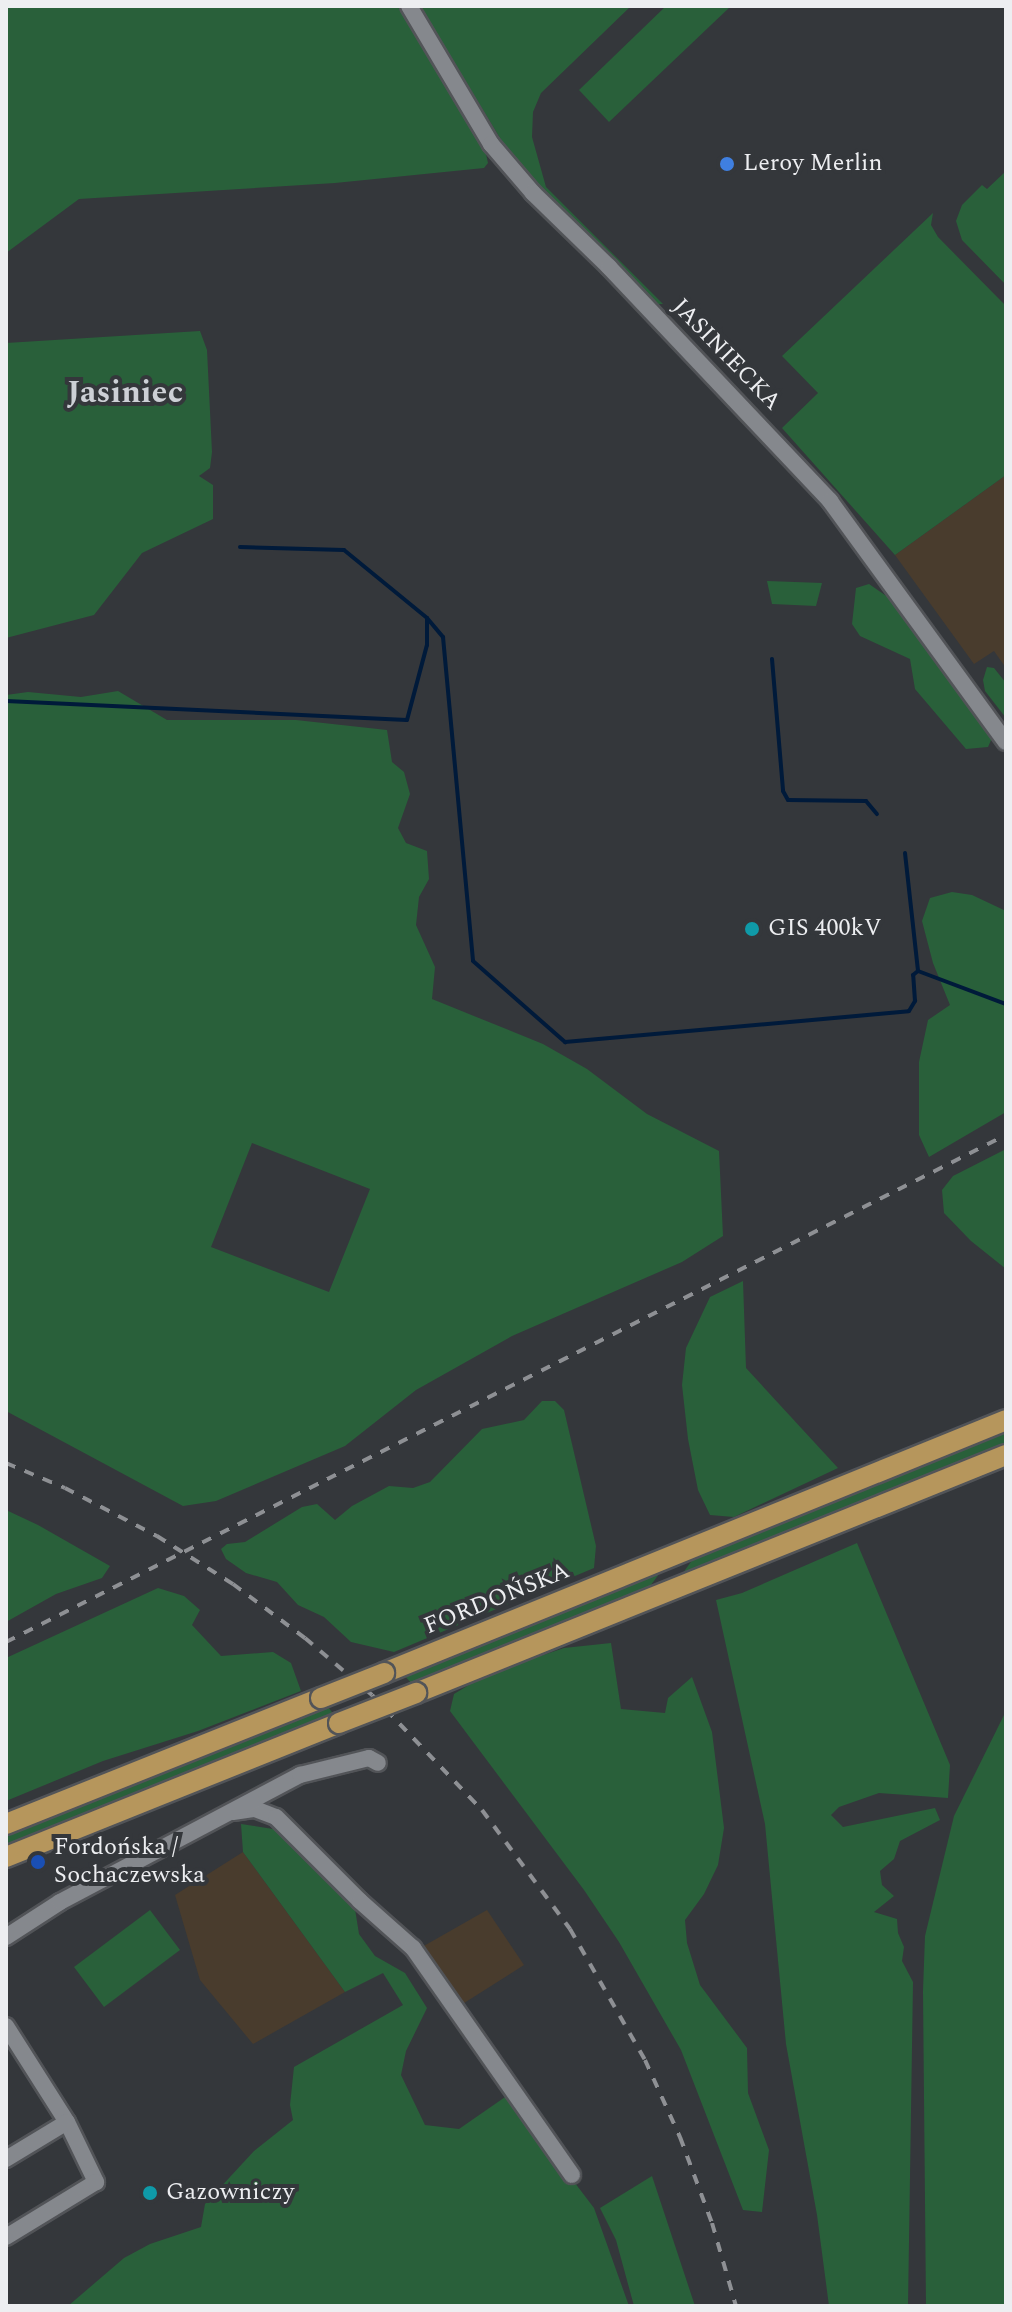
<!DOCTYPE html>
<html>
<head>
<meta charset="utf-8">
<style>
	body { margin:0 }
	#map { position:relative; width:1012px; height:2312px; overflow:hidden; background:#34373b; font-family:Spectral,serif }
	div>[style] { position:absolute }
	.industrial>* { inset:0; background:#493c2d }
	.green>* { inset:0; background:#29603a }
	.stream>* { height:4px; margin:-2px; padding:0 2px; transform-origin:2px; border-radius:2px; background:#001a3a }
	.roads { filter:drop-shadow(2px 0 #525458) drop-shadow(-2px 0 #525458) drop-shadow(0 2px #525458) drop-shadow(0 -2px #525458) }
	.street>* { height:16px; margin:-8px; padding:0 8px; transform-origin:8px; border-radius:8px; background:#85888d }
	.primary>* { height:20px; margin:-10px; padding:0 10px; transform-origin:10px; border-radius:10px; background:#b6965c }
	.rail>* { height:4px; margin-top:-2px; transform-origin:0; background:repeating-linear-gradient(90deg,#8e9094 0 10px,transparent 0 20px) }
	.bridges { filter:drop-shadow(2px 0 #525458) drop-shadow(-2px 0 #525458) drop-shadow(0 2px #525458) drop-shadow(0 -2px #525458) }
	.primary-bridge>* { height:20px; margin:-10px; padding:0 10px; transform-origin:10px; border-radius:10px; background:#b6965c }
	.dots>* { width:22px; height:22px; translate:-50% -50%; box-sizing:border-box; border:4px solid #34373b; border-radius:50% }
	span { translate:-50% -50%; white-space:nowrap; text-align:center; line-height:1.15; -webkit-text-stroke:8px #34373b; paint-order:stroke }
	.poi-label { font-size:24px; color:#edeef1 }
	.left { translate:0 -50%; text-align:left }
	.street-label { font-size:24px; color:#edeef1 }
	.district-label { font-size:32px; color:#cdd0d6; font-weight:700 }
	.frame { position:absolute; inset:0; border:8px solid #edeef1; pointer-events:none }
</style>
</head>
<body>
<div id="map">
	<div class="industrial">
		<i style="clip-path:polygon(1006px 475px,1006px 668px,994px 651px,974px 664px,895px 555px)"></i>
		<i style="clip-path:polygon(243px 1852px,345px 1992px,253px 2044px,200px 1980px,175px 1895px)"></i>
		<i style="clip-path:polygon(487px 1910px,524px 1965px,461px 2005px,422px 1947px)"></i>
	</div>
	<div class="green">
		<i style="clip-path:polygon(6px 6px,399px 6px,484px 145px,488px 163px,484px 168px,335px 183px,79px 199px,6px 253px)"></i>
		<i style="clip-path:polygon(420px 6px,631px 6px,541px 93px,533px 112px,532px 137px,546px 187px,663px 304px,658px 304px,539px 186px,503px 143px)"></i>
		<i style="clip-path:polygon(666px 6px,731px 6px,609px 122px,579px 90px)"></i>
		<i style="clip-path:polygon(1006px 171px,1006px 285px,962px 240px,956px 221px,962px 205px,982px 185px,987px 189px)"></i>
		<i style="clip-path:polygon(933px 213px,931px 225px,938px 237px,1006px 306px,1006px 475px,895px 555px,782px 428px,818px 393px,782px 356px)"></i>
		<i style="clip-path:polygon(200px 331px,207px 350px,212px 452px,210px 468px,199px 476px,213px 485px,213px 519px,142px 553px,94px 615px,6px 638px,6px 343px)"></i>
		<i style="clip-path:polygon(767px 581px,822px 583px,816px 606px,772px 604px)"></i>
		<i style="clip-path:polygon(869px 584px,895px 602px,992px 738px,988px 747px,966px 749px,915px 689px,910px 659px,860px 636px,852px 624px,856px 588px)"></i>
		<i style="clip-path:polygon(987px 667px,994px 668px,1006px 683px,1006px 718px,985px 691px,983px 680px)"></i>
		<i style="clip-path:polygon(evenodd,118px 691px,167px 720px,296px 720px,387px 730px,392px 762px,404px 772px,410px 794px,398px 828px,406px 843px,427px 851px,429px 879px,419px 897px,416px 925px,435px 967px,432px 999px,543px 1044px,587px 1069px,647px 1114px,719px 1151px,723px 1236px,682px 1262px,512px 1336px,416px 1390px,345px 1446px,216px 1501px,183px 1506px,6px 1411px,6px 695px,28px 692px,81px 697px,118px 691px,252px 1143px,370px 1189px,329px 1292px,211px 1247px,252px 1143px)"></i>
		<i style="clip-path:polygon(952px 892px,972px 895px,1006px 911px,1006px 1112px,929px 1157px,919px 1135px,919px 1062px,928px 1020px,950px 1005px,933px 963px,922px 921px,930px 898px)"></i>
		<i style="clip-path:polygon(1006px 1149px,1006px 1269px,971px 1241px,944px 1213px,942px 1190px,953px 1176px)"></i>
		<i style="clip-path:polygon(743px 1281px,746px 1368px,838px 1468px,734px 1517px,710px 1515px,698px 1490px,688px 1439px,682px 1385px,686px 1348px,710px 1297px)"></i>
		<i style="clip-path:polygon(542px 1401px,555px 1401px,564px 1410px,596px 1546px,594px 1568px,394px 1652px,351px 1642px,324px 1617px,298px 1605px,277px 1582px,246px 1573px,226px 1559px,221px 1549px,227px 1544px,245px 1542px,302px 1507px,317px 1504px,335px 1520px,352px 1506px,389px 1486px,413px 1488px,430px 1482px,482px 1429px,524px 1420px)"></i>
		<i style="clip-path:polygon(1006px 1431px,1006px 1447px,678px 1580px,695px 1556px)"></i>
		<i style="clip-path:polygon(6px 1510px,38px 1525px,110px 1566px,102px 1578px,56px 1594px,6px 1622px)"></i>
		<i style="clip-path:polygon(857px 1543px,950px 1765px,948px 1798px,879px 1793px,839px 1807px,831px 1815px,843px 1827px,935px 1808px,940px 1820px,900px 1841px,894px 1859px,880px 1871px,882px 1885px,894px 1896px,874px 1912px,897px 1919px,898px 1933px,904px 1947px,902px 1961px,913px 1982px,908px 2306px,829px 2306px,817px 2215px,786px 2044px,765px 1824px,716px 1600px,742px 1593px)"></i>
		<i style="clip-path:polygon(662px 1570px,645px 1593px,412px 1684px,403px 1674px)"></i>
		<i style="clip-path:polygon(158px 1588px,184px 1596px,200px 1610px,192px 1625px,221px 1656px,273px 1652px,291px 1663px,301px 1691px,198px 1731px,103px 1761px,6px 1801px,6px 1658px)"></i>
		<i style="clip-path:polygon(611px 1643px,621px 1709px,665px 1713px,668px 1698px,692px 1677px,712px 1732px,724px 1828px,718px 1865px,704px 1894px,685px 1920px,687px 1943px,700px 1985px,747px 2048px,748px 2093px,769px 2150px,762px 2212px,743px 2210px,681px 2050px,619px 1942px,584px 1890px,450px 1711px,454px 1694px,487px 1674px,564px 1648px)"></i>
		<i style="clip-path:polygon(326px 1704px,334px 1715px,6px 1850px,6px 1833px)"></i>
		<i style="clip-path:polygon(1006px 1711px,1006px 2306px,926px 2306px,923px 1991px,925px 1936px,954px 1816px)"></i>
		<i style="clip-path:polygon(241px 1824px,273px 1829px,296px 1838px,342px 1887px,355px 1909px,359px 1934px,375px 1956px,405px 1973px,427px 2008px,406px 2051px,401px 2075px,425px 2125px,459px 2129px,508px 2095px,594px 2208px,629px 2306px,68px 2306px,124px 2258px,150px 2244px,201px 2227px,205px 2204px,254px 2151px,293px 2120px,290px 2105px,294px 2067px,403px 2005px,383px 1973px,345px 1992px,243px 1852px)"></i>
		<i style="clip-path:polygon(150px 1910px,180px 1950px,104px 2007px,74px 1967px)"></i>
		<i style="clip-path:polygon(652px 2176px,695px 2306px,634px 2306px,616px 2240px,600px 2208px)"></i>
	</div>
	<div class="stream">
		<i style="left:240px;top:547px;width:104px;rotate:1.7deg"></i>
		<i style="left:344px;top:550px;width:107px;rotate:39.3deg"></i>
		<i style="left:427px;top:618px;width:25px;rotate:50deg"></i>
		<i style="left:443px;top:637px;width:325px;rotate:84.7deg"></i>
		<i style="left:473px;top:961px;width:123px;rotate:41.4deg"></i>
		<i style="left:565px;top:1042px;width:345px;rotate:-5.1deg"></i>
		<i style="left:909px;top:1011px;width:12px;rotate:-59deg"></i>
		<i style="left:915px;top:1001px;width:26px;rotate:-94deg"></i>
		<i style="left:913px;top:975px;width:6px;rotate:-39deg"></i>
		<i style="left:918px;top:971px;width:94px;rotate:20.6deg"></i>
		<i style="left:772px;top:659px;width:132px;rotate:85.2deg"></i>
		<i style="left:783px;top:791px;width:10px;rotate:61deg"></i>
		<i style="left:788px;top:800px;width:78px;rotate:0.7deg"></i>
		<i style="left:866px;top:801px;width:17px;rotate:50deg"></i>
		<i style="left:6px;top:701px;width:401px;rotate:2.7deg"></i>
		<i style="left:407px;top:720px;width:78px;rotate:-75.1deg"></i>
		<i style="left:427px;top:645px;width:27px;rotate:-90deg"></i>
		<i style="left:905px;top:853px;width:118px;rotate:83.7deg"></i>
	</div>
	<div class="roads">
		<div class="street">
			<i style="left:409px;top:6px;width:161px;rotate:59.3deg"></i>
			<i style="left:491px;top:144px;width:65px;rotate:49.4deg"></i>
			<i style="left:533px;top:193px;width:106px;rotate:44.2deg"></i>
			<i style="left:609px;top:267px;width:322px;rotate:46.6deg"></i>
			<i style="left:830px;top:501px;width:298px;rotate:53.9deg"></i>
			<i style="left:233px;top:1812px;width:22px;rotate:-8deg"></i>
			<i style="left:255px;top:1809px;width:22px;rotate:21deg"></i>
			<i style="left:276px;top:1817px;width:119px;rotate:45deg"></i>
			<i style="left:360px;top:1901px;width:71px;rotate:41.6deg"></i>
			<i style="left:413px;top:1948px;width:277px;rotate:55deg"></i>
			<i style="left:6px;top:1937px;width:64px;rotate:-32.9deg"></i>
			<i style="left:60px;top:1902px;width:272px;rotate:-27.9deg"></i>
			<i style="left:300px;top:1775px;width:71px;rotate:-13.8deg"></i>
			<i style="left:369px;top:1758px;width:10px;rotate:29deg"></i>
			<i style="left:6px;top:2026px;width:114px;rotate:57.6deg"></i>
			<i style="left:67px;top:2122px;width:67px;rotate:64.2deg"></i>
			<i style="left:96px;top:2182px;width:105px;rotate:148.6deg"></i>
			<i style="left:6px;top:2159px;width:71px;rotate:-31.2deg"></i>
		</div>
		<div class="primary">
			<i style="left:384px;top:1673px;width:671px;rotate:-22.13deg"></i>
			<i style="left:416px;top:1693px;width:636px;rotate:-21.97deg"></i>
			<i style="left:6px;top:1824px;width:339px;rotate:-21.8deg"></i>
			<i style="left:6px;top:1857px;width:359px;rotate:-21.9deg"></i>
		</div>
	</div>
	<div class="rail">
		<i style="left:6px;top:1463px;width:64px;rotate:23deg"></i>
		<i style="left:65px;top:1488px;width:104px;rotate:27.6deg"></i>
		<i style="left:157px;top:1536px;width:90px;rotate:32.3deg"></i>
		<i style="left:233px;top:1584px;width:90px;rotate:36.9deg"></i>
		<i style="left:305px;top:1638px;width:88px;rotate:40.4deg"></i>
		<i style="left:372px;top:1695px;width:159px;rotate:46.3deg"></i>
		<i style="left:482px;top:1810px;width:148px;rotate:53.5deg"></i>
		<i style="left:570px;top:1929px;width:151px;rotate:60.2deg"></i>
		<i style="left:645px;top:2060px;width:85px;rotate:65.6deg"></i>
		<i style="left:680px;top:2137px;width:92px;rotate:69.6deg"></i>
		<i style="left:712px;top:2223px;width:86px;rotate:73.9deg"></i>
		<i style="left:6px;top:1642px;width:1121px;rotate:-26.89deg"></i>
	</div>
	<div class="bridges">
		<div class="primary-bridge">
			<i style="left:321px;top:1698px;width:68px;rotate:-21.6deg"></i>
			<i style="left:339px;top:1723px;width:83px;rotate:-21.3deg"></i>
		</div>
	</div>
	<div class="dots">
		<i style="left:727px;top:164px;background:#3f7fe0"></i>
		<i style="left:752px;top:929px;background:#0f9aa8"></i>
		<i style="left:38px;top:1862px;background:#1a4fb4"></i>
		<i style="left:150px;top:2193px;background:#0f9aa8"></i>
	</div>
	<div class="poi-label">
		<span class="left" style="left:743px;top:164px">Leroy Merlin</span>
		<span class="left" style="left:768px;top:929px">GIS 400kV</span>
		<span class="left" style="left:54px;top:1862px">Fordońska /<br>Sochaczewska</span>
		<span class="left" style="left:166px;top:2193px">Gazowniczy</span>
	</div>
	<div class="street-label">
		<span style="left:726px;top:355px;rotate:46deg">JASINIECKA</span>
		<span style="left:497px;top:1599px;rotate:-22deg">FORDOŃSKA</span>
	</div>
	<div class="district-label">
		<span style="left:125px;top:393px">Jasiniec</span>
	</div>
	<div class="frame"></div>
</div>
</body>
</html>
